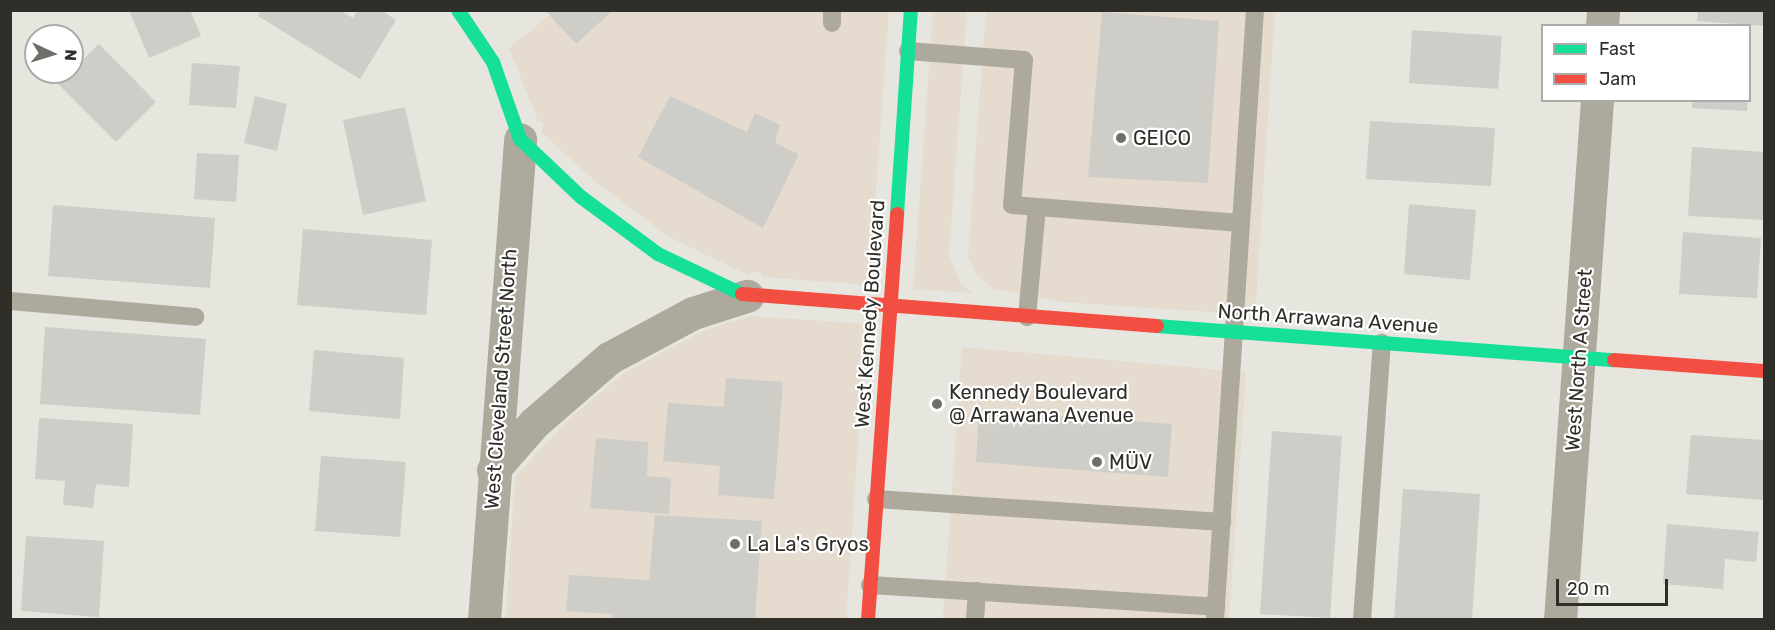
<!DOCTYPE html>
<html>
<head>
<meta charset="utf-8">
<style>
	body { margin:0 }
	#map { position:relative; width:1775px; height:630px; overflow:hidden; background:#e6e5de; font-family:Rubik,sans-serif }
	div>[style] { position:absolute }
	.commercial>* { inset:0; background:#e5dbcf }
	.building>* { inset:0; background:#cecdc7 }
	.lane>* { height:18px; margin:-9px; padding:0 9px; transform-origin:9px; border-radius:9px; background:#ada99c }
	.street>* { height:33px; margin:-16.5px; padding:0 16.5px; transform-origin:16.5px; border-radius:16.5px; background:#ada99c }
	.fast>* { height:14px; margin:-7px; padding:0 7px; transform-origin:7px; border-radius:7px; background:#16e098 }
	.jam>* { height:14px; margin:-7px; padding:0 7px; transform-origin:7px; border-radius:7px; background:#f24e42 }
	.dots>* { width:16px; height:16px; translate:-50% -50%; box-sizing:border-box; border:3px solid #fff; border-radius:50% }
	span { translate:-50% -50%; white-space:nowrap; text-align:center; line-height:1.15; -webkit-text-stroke:4.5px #fff; paint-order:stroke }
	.poi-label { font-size:20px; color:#2f2e29 }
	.left { translate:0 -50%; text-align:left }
	.street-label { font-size:20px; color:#2f2e29 }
	.frame { position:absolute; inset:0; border:12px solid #2f2e29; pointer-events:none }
	.legend { position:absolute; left:1541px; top:24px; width:210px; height:78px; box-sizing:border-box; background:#fff; border:2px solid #acaba9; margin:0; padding:8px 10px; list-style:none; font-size:18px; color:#2f2e29 }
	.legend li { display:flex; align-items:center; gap:12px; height:30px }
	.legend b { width:30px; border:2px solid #acaba9 }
	.north { position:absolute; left:24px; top:24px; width:60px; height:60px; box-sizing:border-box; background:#fff; border:2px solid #acaba9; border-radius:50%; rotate:94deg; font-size:16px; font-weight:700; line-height:24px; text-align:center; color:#2f2e29 }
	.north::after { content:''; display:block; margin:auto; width:21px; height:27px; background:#6f6e68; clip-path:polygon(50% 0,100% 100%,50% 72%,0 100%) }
	.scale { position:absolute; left:1556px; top:579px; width:112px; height:27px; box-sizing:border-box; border:3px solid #2f2e29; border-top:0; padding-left:8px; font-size:18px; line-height:21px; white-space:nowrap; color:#2f2e29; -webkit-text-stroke:4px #fff; paint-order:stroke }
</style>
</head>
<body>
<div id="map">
	<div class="commercial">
		<i style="clip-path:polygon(555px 11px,889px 11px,869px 285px,763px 277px,760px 271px,748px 275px,671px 238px,596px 182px,542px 133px,543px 122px,538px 121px,509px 48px)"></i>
		<i style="clip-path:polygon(933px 11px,967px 11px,949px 255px,960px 282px,972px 293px,913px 289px)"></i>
		<i style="clip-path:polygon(986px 11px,1275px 11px,1255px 315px,1062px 302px,993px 289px,977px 275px,968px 257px)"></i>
		<i style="clip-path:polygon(750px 316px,866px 324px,846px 619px,506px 620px,515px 477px,572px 416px,623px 374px,702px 331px)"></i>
		<i style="clip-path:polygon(962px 347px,1246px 372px,1229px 619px,943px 620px)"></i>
	</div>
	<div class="building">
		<i style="clip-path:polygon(129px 10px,190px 10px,201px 36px,149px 58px)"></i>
		<i style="clip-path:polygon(261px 10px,340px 10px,353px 18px,358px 10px,381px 10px,396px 20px,360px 79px,258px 16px)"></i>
		<i style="clip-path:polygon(545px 10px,613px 10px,576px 44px)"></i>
		<i style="clip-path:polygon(1698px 10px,1764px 10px,1764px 26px,1697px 21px)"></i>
		<i style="clip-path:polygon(1102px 12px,1219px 21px,1208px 183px,1088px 177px)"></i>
		<i style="clip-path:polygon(1412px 30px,1502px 36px,1498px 89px,1409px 83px)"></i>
		<i style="clip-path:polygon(99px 44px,156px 102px,116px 142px,58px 84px)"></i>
		<i style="clip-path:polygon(192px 63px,240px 66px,236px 108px,189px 105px)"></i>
		<i style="clip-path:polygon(255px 96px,287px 104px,277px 151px,244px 143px)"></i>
		<i style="clip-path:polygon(670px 96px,747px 132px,755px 113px,780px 125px,775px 143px,799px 154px,763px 228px,638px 157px)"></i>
		<i style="clip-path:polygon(1693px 100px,1748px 100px,1747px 111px,1692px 108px)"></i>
		<i style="clip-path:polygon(405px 107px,426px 201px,363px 215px,343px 120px)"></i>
		<i style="clip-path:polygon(1370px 121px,1495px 128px,1491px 186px,1366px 179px)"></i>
		<i style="clip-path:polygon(1692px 147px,1764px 152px,1764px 220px,1688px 216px)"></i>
		<i style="clip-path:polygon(197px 153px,239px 155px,236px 202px,194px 199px)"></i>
		<i style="clip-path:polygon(1409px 204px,1476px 210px,1470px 280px,1404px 274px)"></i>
		<i style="clip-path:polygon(53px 205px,215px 218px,210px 288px,48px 276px)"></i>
		<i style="clip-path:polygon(303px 229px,432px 240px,426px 315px,297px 305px)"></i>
		<i style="clip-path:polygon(1683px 232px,1761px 238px,1757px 298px,1679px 294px)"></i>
		<i style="clip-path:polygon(45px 327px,206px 339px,200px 415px,40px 404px)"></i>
		<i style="clip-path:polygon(314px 350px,404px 358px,400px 419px,309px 411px)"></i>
		<i style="clip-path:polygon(726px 378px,783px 382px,774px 499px,718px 495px,720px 466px,663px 461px,668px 403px,724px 407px)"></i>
		<i style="clip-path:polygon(979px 410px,1172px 424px,1168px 477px,976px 462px)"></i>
		<i style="clip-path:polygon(39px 418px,133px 424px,129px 487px,96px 484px,93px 508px,63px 505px,65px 481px,35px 479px)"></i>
		<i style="clip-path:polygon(1272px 431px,1342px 436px,1330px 618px,1260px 614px)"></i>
		<i style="clip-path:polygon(1691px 435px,1764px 440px,1764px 500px,1686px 494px)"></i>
		<i style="clip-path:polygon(596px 438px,648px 442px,647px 476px,671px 478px,669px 514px,590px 508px)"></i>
		<i style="clip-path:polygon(321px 456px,406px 462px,400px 537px,315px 531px)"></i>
		<i style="clip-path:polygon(1403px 489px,1480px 494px,1472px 620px,1394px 620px)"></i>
		<i style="clip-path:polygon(655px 515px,762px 521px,755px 620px,612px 620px,612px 614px,566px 611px,569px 575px,649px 580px)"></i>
		<i style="clip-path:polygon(1667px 524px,1759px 532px,1756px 562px,1725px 559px,1723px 589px,1663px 584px)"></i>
		<i style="clip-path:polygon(26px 536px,104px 541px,99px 617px,21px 611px)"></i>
	</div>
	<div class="lane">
		<i style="left:832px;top:23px;width:13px;rotate:-90deg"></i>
		<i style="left:908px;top:51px;width:116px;rotate:4.4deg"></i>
		<i style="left:1024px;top:60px;width:145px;rotate:94.7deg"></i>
		<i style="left:1012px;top:205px;width:229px;rotate:4.5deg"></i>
		<i style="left:10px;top:301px;width:186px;rotate:4.9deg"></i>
		<i style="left:1027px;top:317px;width:110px;rotate:-84.8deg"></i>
		<i style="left:876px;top:499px;width:347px;rotate:3.8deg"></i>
		<i style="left:870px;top:585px;width:347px;rotate:3.6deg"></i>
		<i style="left:975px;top:620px;width:29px;rotate:-86deg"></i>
		<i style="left:1215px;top:620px;width:611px;rotate:-86.25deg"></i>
		<i style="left:1362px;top:620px;width:278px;rotate:-85.9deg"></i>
	</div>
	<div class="street">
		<i style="left:1602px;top:26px;width:16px;rotate:-86deg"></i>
		<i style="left:493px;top:470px;width:62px;rotate:-48.9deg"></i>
		<i style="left:534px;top:423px;width:99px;rotate:-40.9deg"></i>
		<i style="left:609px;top:358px;width:95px;rotate:-28.2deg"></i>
		<i style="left:693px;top:313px;width:57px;rotate:-17.5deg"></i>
		<i style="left:484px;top:620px;width:482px;rotate:-85.7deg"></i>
		<i style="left:1560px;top:620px;width:521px;rotate:-85.93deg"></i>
	</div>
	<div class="fast">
		<i style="left:458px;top:10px;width:63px;rotate:56.1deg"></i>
		<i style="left:493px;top:62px;width:82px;rotate:70.7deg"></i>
		<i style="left:520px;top:139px;width:84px;rotate:43.6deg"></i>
		<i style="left:581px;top:197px;width:96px;rotate:36.5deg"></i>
		<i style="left:658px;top:254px;width:93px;rotate:25.5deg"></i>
		<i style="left:897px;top:214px;width:204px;rotate:-86.1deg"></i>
		<i style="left:1157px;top:326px;width:458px;rotate:4.3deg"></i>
	</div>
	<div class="jam">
		<i style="left:742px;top:294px;width:416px;rotate:4.4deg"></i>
		<i style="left:1614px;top:360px;width:150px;rotate:4.2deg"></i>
		<i style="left:868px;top:620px;width:407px;rotate:-85.9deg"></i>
	</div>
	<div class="dots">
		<i style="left:1121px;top:138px;background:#6f6e68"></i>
		<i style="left:937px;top:404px;background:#6f6e68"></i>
		<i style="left:1097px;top:462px;background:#6f6e68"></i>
		<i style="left:735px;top:544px;background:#6f6e68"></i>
	</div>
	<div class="poi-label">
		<span class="left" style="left:1133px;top:138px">GEICO</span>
		<span class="left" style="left:949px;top:404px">Kennedy Boulevard<br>@ Arrawana Avenue</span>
		<span class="left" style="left:1109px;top:462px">MÜV</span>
		<span class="left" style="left:747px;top:544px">La La's Gryos</span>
	</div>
	<div class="street-label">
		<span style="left:870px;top:314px;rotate:-86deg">West Kennedy Boulevard</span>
		<span style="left:1328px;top:319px;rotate:4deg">North Arrawana Avenue</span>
		<span style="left:1579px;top:360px;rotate:-86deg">West North A Street</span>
		<span style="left:501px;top:379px;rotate:-86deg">West Cleveland Street North</span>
	</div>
	<div class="frame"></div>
	<ul class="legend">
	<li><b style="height:8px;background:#16e098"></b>Fast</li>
	<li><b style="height:8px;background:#f24e42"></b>Jam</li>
	</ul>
	<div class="north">N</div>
	<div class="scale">20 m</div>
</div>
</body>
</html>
